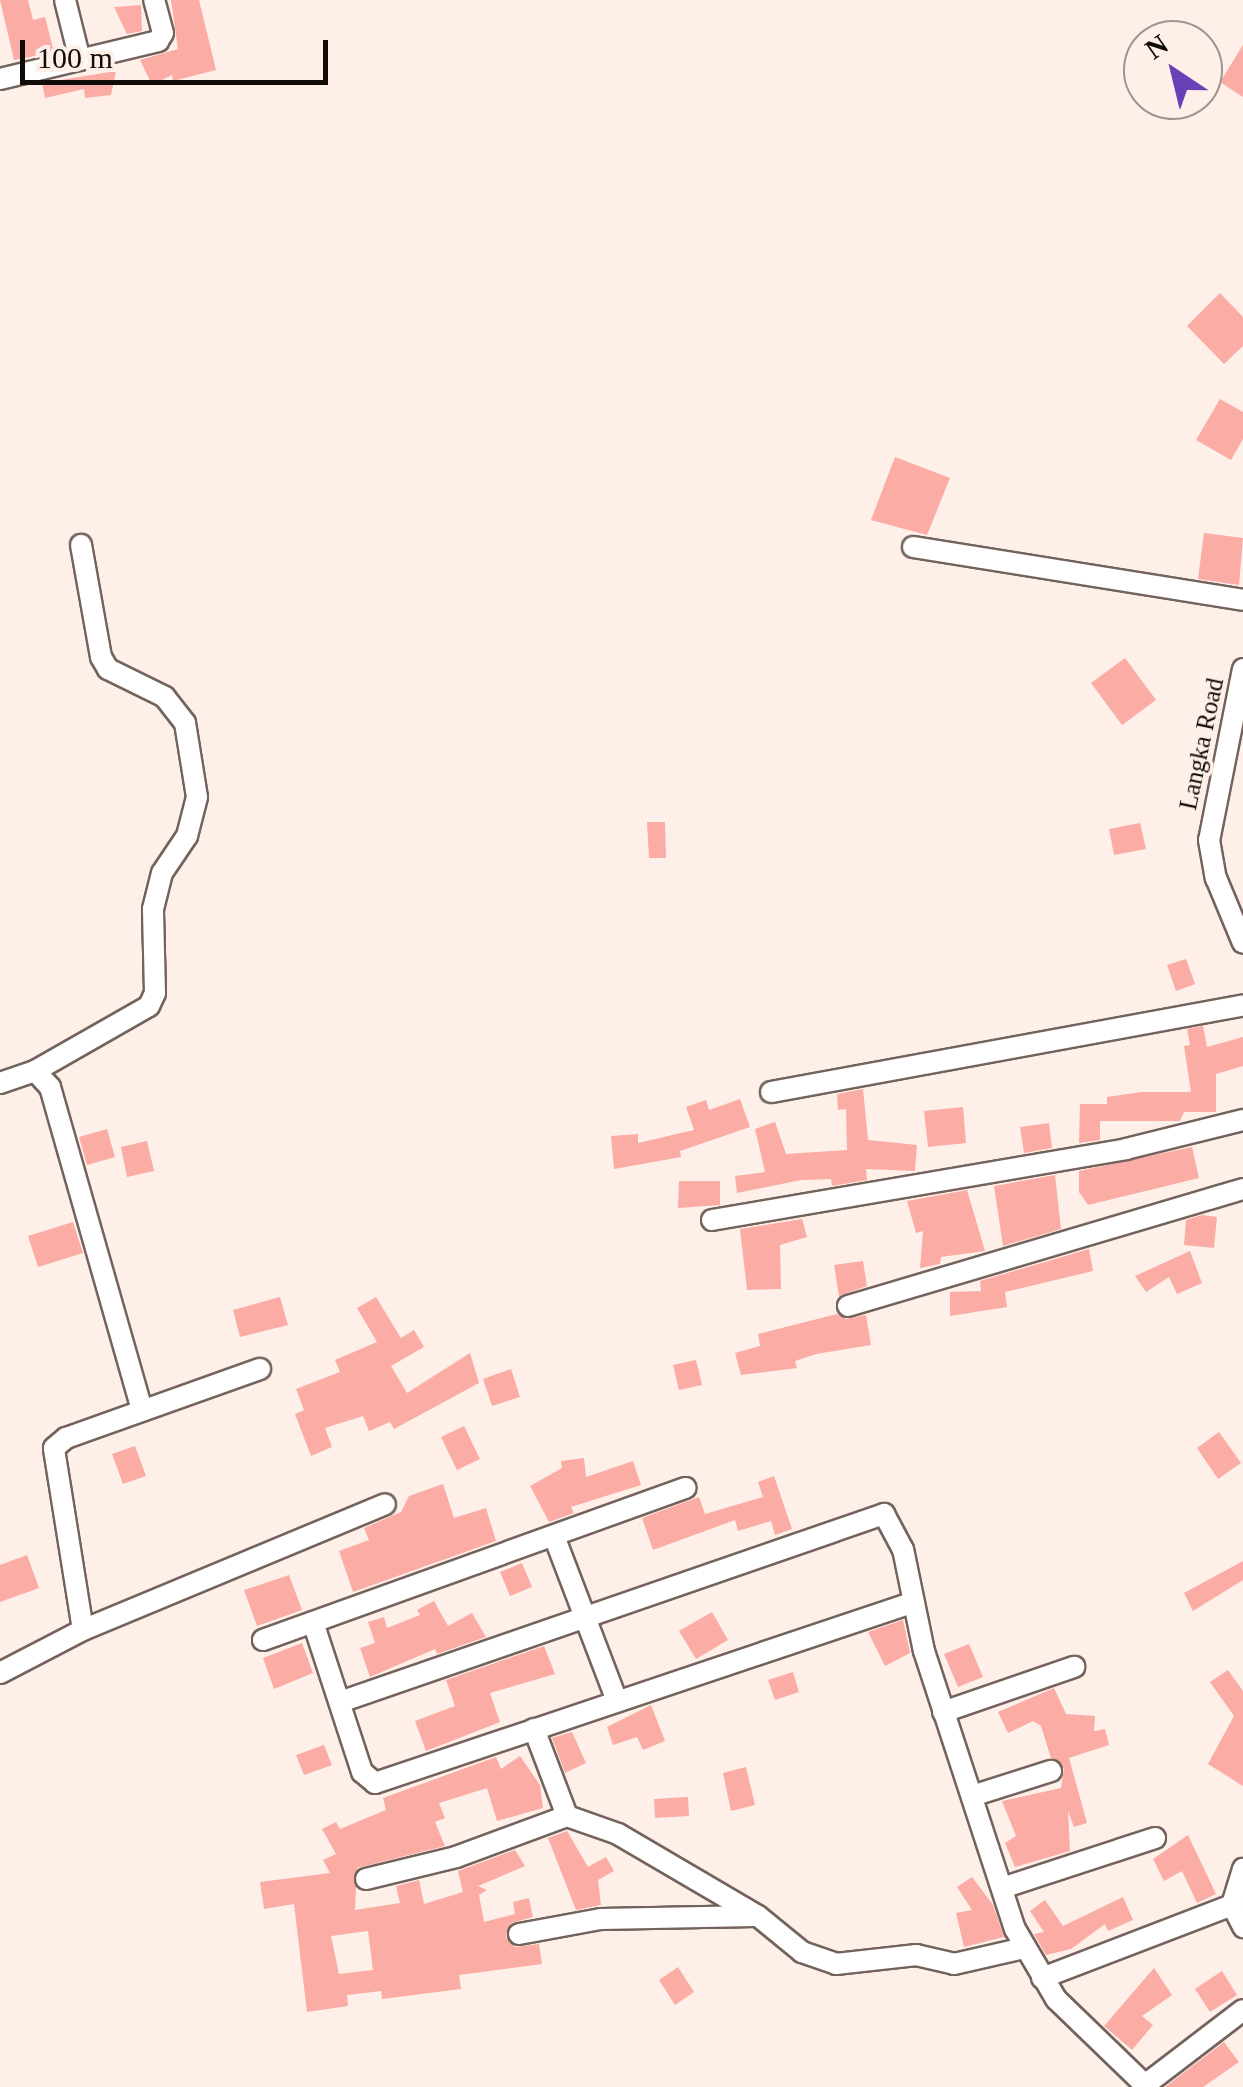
<!DOCTYPE html>
<html>
<head>
<meta charset="utf-8">
<style>
	body { margin:0 }
	#map { position:relative; width:1243px; height:2087px; overflow:hidden; background:#feefe8; font-family:"Times New Roman",serif }
	div>[style] { position:absolute }
	.building>* { inset:0; background:#faaca5 }
	.roads { filter:drop-shadow(2px 0 #73635c) drop-shadow(-2px 0 #73635c) drop-shadow(0 2px #73635c) drop-shadow(0 -2px #73635c) }
	.street>* { height:20px; margin:-10px; padding:0 10px; transform-origin:10px; border-radius:10px; background:#fff }
	span { translate:-50% -50%; white-space:nowrap; text-align:center; line-height:1.15; -webkit-text-stroke:8px #feefe8; paint-order:stroke }
	.street-label { font-size:25px; color:#110b08 }
	.north { position:absolute; left:1123px; top:20px; width:100px; height:100px; box-sizing:border-box; background:#feefe8; border:2px solid #9f948e; border-radius:50%; rotate:325deg; font-size:28px; font-weight:700; line-height:40px; text-align:center; color:#110b08 }
	.north::after { content:''; display:block; margin:auto; width:35px; height:45px; background:#6840b8; clip-path:polygon(50% 0,100% 100%,50% 72%,0 100%) }
	.scale { position:absolute; left:20px; top:40px; width:308px; height:45px; box-sizing:border-box; border:5px solid #110b08; border-top:0; padding-left:12px; font-size:30px; line-height:35px; white-space:nowrap; color:#110b08; -webkit-text-stroke:8px #feefe8; paint-order:stroke }
</style>
</head>
<body>
<div id="map">
	<div class="building">
		<i style="clip-path:polygon(0 0,28px 0,33px 20px,45px 17px,54px 52px,14px 60px)"></i>
		<i style="clip-path:polygon(171px 0,199px 0,216px 70px,173px 81px,172px 75px,152px 85px,140px 60px,178px 49px)"></i>
		<i style="clip-path:polygon(141px 5px,142px 31px,127px 34px,114px 7px)"></i>
		<i style="clip-path:polygon(1243px 45px,1243px 97px,1220px 82px)"></i>
		<i style="clip-path:polygon(116px 71px,111px 95px,85px 98px,84px 89px,45px 98px,42px 83px)"></i>
		<i style="clip-path:polygon(1220px 293px,1243px 317px,1243px 346px,1224px 364px,1187px 326px)"></i>
		<i style="clip-path:polygon(1220px 399px,1243px 412px,1243px 439px,1231px 460px,1196px 440px)"></i>
		<i style="clip-path:polygon(895px 457px,950px 478px,927px 535px,871px 520px)"></i>
		<i style="clip-path:polygon(1204px 533px,1243px 538px,1239px 585px,1198px 579px)"></i>
		<i style="clip-path:polygon(1125px 658px,1156px 700px,1122px 725px,1091px 683px)"></i>
		<i style="clip-path:polygon(647px 822px,665px 822px,666px 858px,649px 858px)"></i>
		<i style="clip-path:polygon(1140px 823px,1146px 849px,1114px 855px,1109px 829px)"></i>
		<i style="clip-path:polygon(1186px 959px,1195px 984px,1176px 991px,1167px 965px)"></i>
		<i style="clip-path:polygon(1203px 1026px,1207px 1047px,1243px 1037px,1243px 1066px,1216px 1074px,1216px 1112px,1184px 1112px,1180px 1121px,1100px 1121px,1100px 1140px,1079px 1143px,1080px 1104px,1107px 1104px,1107px 1097px,1142px 1092px,1191px 1092px,1184px 1046px,1190px 1045px,1187px 1029px)"></i>
		<i style="clip-path:polygon(863px 1089px,868px 1140px,917px 1145px,915px 1171px,866px 1169px,867px 1180px,832px 1186px,831px 1179px,801px 1180px,737px 1193px,735px 1176px,765px 1172px,755px 1129px,775px 1122px,786px 1154px,847px 1150px,846px 1109px,838px 1110px,837px 1094px)"></i>
		<i style="clip-path:polygon(740px 1099px,750px 1127px,680px 1151px,681px 1157px,614px 1169px,611px 1136px,638px 1134px,638px 1143px,694px 1130px,686px 1107px,706px 1100px,709px 1110px)"></i>
		<i style="clip-path:polygon(963px 1107px,966px 1143px,928px 1147px,924px 1111px)"></i>
		<i style="clip-path:polygon(1049px 1123px,1052px 1148px,1024px 1153px,1020px 1127px)"></i>
		<i style="clip-path:polygon(107px 1129px,115px 1157px,87px 1165px,79px 1137px)"></i>
		<i style="clip-path:polygon(147px 1141px,154px 1171px,127px 1177px,121px 1147px)"></i>
		<i style="clip-path:polygon(1192px 1147px,1199px 1178px,1088px 1205px,1079px 1192px,1079px 1171px)"></i>
		<i style="clip-path:polygon(1055px 1175px,1061px 1229px,1003px 1246px,994px 1186px)"></i>
		<i style="clip-path:polygon(679px 1181px,720px 1181px,720px 1205px,678px 1208px)"></i>
		<i style="clip-path:polygon(967px 1190px,985px 1251px,941px 1257px,940px 1264px,920px 1268px,923px 1231px,916px 1233px,907px 1201px)"></i>
		<i style="clip-path:polygon(1202px 1215px,1217px 1217px,1214px 1248px,1184px 1245px,1186px 1220px)"></i>
		<i style="clip-path:polygon(802px 1219px,807px 1237px,780px 1245px,781px 1289px,747px 1290px,740px 1229px)"></i>
		<i style="clip-path:polygon(73px 1222px,83px 1253px,38px 1267px,28px 1236px)"></i>
		<i style="clip-path:polygon(1089px 1249px,1093px 1271px,1005px 1292px,1007px 1307px,950px 1316px,950px 1292px,981px 1291px,980px 1281px)"></i>
		<i style="clip-path:polygon(1190px 1251px,1202px 1283px,1177px 1294px,1169px 1277px,1146px 1292px,1135px 1276px)"></i>
		<i style="clip-path:polygon(863px 1261px,867px 1286px,839px 1296px,834px 1265px)"></i>
		<i style="clip-path:polygon(280px 1297px,288px 1325px,240px 1337px,233px 1310px)"></i>
		<i style="clip-path:polygon(376px 1297px,401px 1338px,414px 1330px,424px 1347px,391px 1366px,407px 1393px,470px 1353px,479px 1383px,394px 1429px,390px 1422px,369px 1431px,363px 1416px,325px 1428px,332px 1447px,311px 1456px,295px 1414px,304px 1410px,296px 1389px,340px 1372px,335px 1360px,377px 1342px,357px 1308px)"></i>
		<i style="clip-path:polygon(837px 1314px,846px 1319px,866px 1315px,871px 1345px,816px 1354px,795px 1361px,797px 1368px,741px 1375px,735px 1353px,760px 1346px,758px 1334px)"></i>
		<i style="clip-path:polygon(696px 1360px,702px 1385px,679px 1390px,673px 1365px)"></i>
		<i style="clip-path:polygon(511px 1369px,520px 1397px,492px 1406px,483px 1379px)"></i>
		<i style="clip-path:polygon(464px 1426px,480px 1459px,457px 1470px,441px 1437px)"></i>
		<i style="clip-path:polygon(1219px 1432px,1241px 1463px,1218px 1479px,1197px 1448px)"></i>
		<i style="clip-path:polygon(135px 1446px,146px 1476px,123px 1484px,112px 1454px)"></i>
		<i style="clip-path:polygon(584px 1458px,586px 1477px,633px 1461px,641px 1485px,571px 1507px,574px 1513px,549px 1522px,530px 1486px,562px 1468px,561px 1461px)"></i>
		<i style="clip-path:polygon(774px 1476px,792px 1529px,775px 1535px,771px 1521px,738px 1531px,735px 1520px,653px 1550px,642px 1518px,699px 1497px,705px 1514px,763px 1497px,758px 1482px)"></i>
		<i style="clip-path:polygon(443px 1484px,454px 1518px,486px 1508px,496px 1541px,353px 1592px,339px 1551px,369px 1540px,364px 1528px,401px 1512px,409px 1496px)"></i>
		<i style="clip-path:polygon(27px 1555px,39px 1588px,0 1602px,0 1565px)"></i>
		<i style="clip-path:polygon(1243px 1561px,1243px 1580px,1193px 1611px,1184px 1593px)"></i>
		<i style="clip-path:polygon(522px 1563px,532px 1587px,510px 1596px,500px 1572px)"></i>
		<i style="clip-path:polygon(289px 1575px,302px 1610px,257px 1626px,244px 1590px)"></i>
		<i style="clip-path:polygon(434px 1601px,448px 1626px,472px 1613px,486px 1637px,437px 1654px,435px 1649px,370px 1677px,360px 1648px,375px 1643px,368px 1622px,384px 1617px,387px 1628px,420px 1615px,417px 1610px)"></i>
		<i style="clip-path:polygon(712px 1612px,728px 1640px,696px 1659px,679px 1631px)"></i>
		<i style="clip-path:polygon(903px 1620px,910px 1653px,885px 1666px,868px 1632px)"></i>
		<i style="clip-path:polygon(302px 1643px,313px 1673px,274px 1689px,263px 1658px)"></i>
		<i style="clip-path:polygon(969px 1644px,983px 1677px,958px 1687px,944px 1654px)"></i>
		<i style="clip-path:polygon(544px 1646px,555px 1674px,490px 1693px,500px 1722px,426px 1751px,415px 1721px,455px 1706px,446px 1680px)"></i>
		<i style="clip-path:polygon(1228px 1670px,1243px 1691px,1243px 1786px,1208px 1764px,1234px 1716px,1210px 1682px)"></i>
		<i style="clip-path:polygon(793px 1672px,799px 1692px,775px 1700px,768px 1680px)"></i>
		<i style="clip-path:polygon(1054px 1688px,1066px 1714px,1095px 1716px,1094px 1731px,1105px 1729px,1109px 1745px,1069px 1758px,1087px 1823px,1074px 1827px,1068px 1811px,1070px 1851px,1015px 1867px,1005px 1843px,1016px 1836px,1002px 1801px,1061px 1788px,1064px 1768px,1051px 1758px,1041px 1726px,1033px 1721px,1008px 1733px,998px 1712px)"></i>
		<i style="clip-path:polygon(651px 1705px,665px 1741px,643px 1750px,637px 1737px,613px 1745px,607px 1727px)"></i>
		<i style="clip-path:polygon(572px 1732px,586px 1763px,565px 1773px,552px 1738px)"></i>
		<i style="clip-path:polygon(324px 1745px,332px 1765px,304px 1775px,296px 1755px)"></i>
		<i style="clip-path:polygon(evenodd,520px 1756px,540px 1785px,543px 1808px,497px 1821px,487px 1788px,439px 1803px,445px 1818px,435px 1822px,445px 1846px,357px 1868px,355px 1910px,400px 1903px,396px 1886px,419px 1880px,424px 1904px,463px 1892px,458px 1871px,515px 1850px,525px 1866px,478px 1886px,487px 1890px,479px 1895px,484px 1922px,515px 1914px,513px 1902px,529px 1898px,533px 1917px,511px 1923px,506px 1937px,515px 1947px,539px 1944px,542px 1964px,459px 1975px,461px 1989px,382px 1999px,381px 1991px,347px 1995px,348px 2006px,307px 2012px,294px 1904px,264px 1909px,260px 1882px,330px 1873px,323px 1860px,336px 1854px,322px 1829px,336px 1822px,340px 1829px,386px 1810px,383px 1798px,496px 1757px,501px 1769px,520px 1756px,368px 1931px,373px 1970px,339px 1974px,331px 1936px,368px 1931px)"></i>
		<i style="clip-path:polygon(746px 1767px,755px 1805px,731px 1811px,723px 1773px)"></i>
		<i style="clip-path:polygon(688px 1797px,689px 1816px,655px 1818px,654px 1799px)"></i>
		<i style="clip-path:polygon(567px 1831px,588px 1867px,606px 1857px,614px 1871px,598px 1880px,601px 1905px,576px 1910px,548px 1838px)"></i>
		<i style="clip-path:polygon(1188px 1835px,1216px 1894px,1197px 1903px,1182px 1871px,1164px 1881px,1153px 1859px)"></i>
		<i style="clip-path:polygon(972px 1877px,993px 1905px,1004px 1937px,964px 1947px,956px 1913px,972px 1910px,957px 1887px)"></i>
		<i style="clip-path:polygon(1123px 1897px,1133px 1920px,1108px 1931px,1105px 1924px,1071px 1949px,1046px 1955px,1034px 1934px,1044px 1932px,1030px 1911px,1045px 1900px,1063px 1926px)"></i>
		<i style="clip-path:polygon(678px 1967px,694px 1992px,675px 2005px,659px 1980px)"></i>
		<i style="clip-path:polygon(1154px 1968px,1172px 1995px,1142px 2016px,1153px 2025px,1132px 2050px,1104px 2026px)"></i>
		<i style="clip-path:polygon(1222px 1971px,1237px 1995px,1210px 2012px,1195px 1989px)"></i>
		<i style="clip-path:polygon(1224px 2042px,1239px 2062px,1203px 2087px,1165px 2087px)"></i>
	</div>
	<div class="roads">
		<div class="street">
			<i style="left:65px;top:0;width:62px;rotate:76deg"></i>
			<i style="left:0;top:79px;width:163px;rotate:-13.5deg"></i>
			<i style="left:158px;top:41px;width:9px;rotate:-58deg"></i>
			<i style="left:163px;top:33px;width:34px;rotate:-105deg"></i>
			<i style="left:913px;top:547px;width:334px;rotate:9.1deg"></i>
			<i style="left:1243px;top:669px;width:174px;rotate:101.2deg"></i>
			<i style="left:1209px;top:840px;width:39px;rotate:80deg"></i>
			<i style="left:1216px;top:878px;width:70px;rotate:67.4deg"></i>
			<i style="left:35px;top:1071px;width:131px;rotate:-29.7deg"></i>
			<i style="left:149px;top:1006px;width:14px;rotate:-65deg"></i>
			<i style="left:155px;top:993px;width:84px;rotate:-91.4deg"></i>
			<i style="left:153px;top:909px;width:37px;rotate:-76deg"></i>
			<i style="left:162px;top:873px;width:45px;rotate:-56deg"></i>
			<i style="left:187px;top:836px;width:40px;rotate:-75.6deg"></i>
			<i style="left:197px;top:797px;width:75px;rotate:-99.2deg"></i>
			<i style="left:185px;top:723px;width:33px;rotate:-128deg"></i>
			<i style="left:165px;top:697px;width:64px;rotate:-153.8deg"></i>
			<i style="left:108px;top:669px;width:14px;rotate:-120deg"></i>
			<i style="left:101px;top:657px;width:114px;rotate:-100.1deg"></i>
			<i style="left:0;top:1083px;width:37px;rotate:-19deg"></i>
			<i style="left:35px;top:1071px;width:22px;rotate:47deg"></i>
			<i style="left:50px;top:1087px;width:335px;rotate:74.1deg"></i>
			<i style="left:771px;top:1092px;width:480px;rotate:-10.4deg"></i>
			<i style="left:712px;top:1220px;width:420px;rotate:-9.7deg"></i>
			<i style="left:1126px;top:1149px;width:121px;rotate:-13.9deg"></i>
			<i style="left:848px;top:1306px;width:412px;rotate:-16.5deg"></i>
			<i style="left:554px;top:1536px;width:173px;rotate:69.1deg"></i>
			<i style="left:313px;top:1622px;width:158px;rotate:71.9deg"></i>
			<i style="left:362px;top:1772px;width:17px;rotate:40deg"></i>
			<i style="left:375px;top:1783px;width:565px;rotate:-18.56deg"></i>
			<i style="left:83px;top:1630px;width:184px;rotate:-99.1deg"></i>
			<i style="left:54px;top:1448px;width:16px;rotate:-40deg"></i>
			<i style="left:66px;top:1438px;width:206px;rotate:-19.6deg"></i>
			<i style="left:263px;top:1640px;width:449px;rotate:-19.8deg"></i>
			<i style="left:0;top:1673px;width:93px;rotate:-27.4deg"></i>
			<i style="left:83px;top:1630px;width:327px;rotate:-22.6deg"></i>
			<i style="left:340px;top:1702px;width:576px;rotate:-19.06deg"></i>
			<i style="left:884px;top:1514px;width:40px;rotate:62deg"></i>
			<i style="left:903px;top:1549px;width:104px;rotate:78.4deg"></i>
			<i style="left:924px;top:1651px;width:293px;rotate:71.9deg"></i>
			<i style="left:1015px;top:1929px;width:81px;rotate:59.6deg"></i>
			<i style="left:1056px;top:1999px;width:127px;rotate:44deg"></i>
			<i style="left:943px;top:1712px;width:139px;rotate:-19deg"></i>
			<i style="left:534px;top:1729px;width:93px;rotate:69.2deg"></i>
			<i style="left:972px;top:1796px;width:83px;rotate:-17.6deg"></i>
			<i style="left:366px;top:1879px;width:93px;rotate:-13.7deg"></i>
			<i style="left:456px;top:1857px;width:118px;rotate:-20.3deg"></i>
			<i style="left:567px;top:1816px;width:54px;rotate:19.4deg"></i>
			<i style="left:618px;top:1834px;width:162px;rotate:30.4deg"></i>
			<i style="left:758px;top:1916px;width:57px;rotate:39.3deg"></i>
			<i style="left:802px;top:1952px;width:36px;rotate:19deg"></i>
			<i style="left:836px;top:1964px;width:81px;rotate:-6.4deg"></i>
			<i style="left:916px;top:1955px;width:39px;rotate:13deg"></i>
			<i style="left:954px;top:1964px;width:72px;rotate:-12.9deg"></i>
			<i style="left:1002px;top:1888px;width:161px;rotate:-18.1deg"></i>
			<i style="left:1232px;top:1905px;width:25px;rotate:63deg"></i>
			<i style="left:519px;top:1934px;width:83px;rotate:-10.4deg"></i>
			<i style="left:601px;top:1919px;width:154px;rotate:-1.1deg"></i>
			<i style="left:1042px;top:1978px;width:204px;rotate:-21deg"></i>
			<i style="left:1232px;top:1905px;width:38px;rotate:-73deg"></i>
			<i style="left:1145px;top:2085px;width:123px;rotate:-37.4deg"></i>
		</div>
	</div>
	<div class="street-label">
		<span style="left:1202px;top:744px;rotate:-78deg">Langka Road</span>
	</div>
	<div class="north">N</div>
	<div class="scale">100 m</div>
</div>
</body>
</html>
